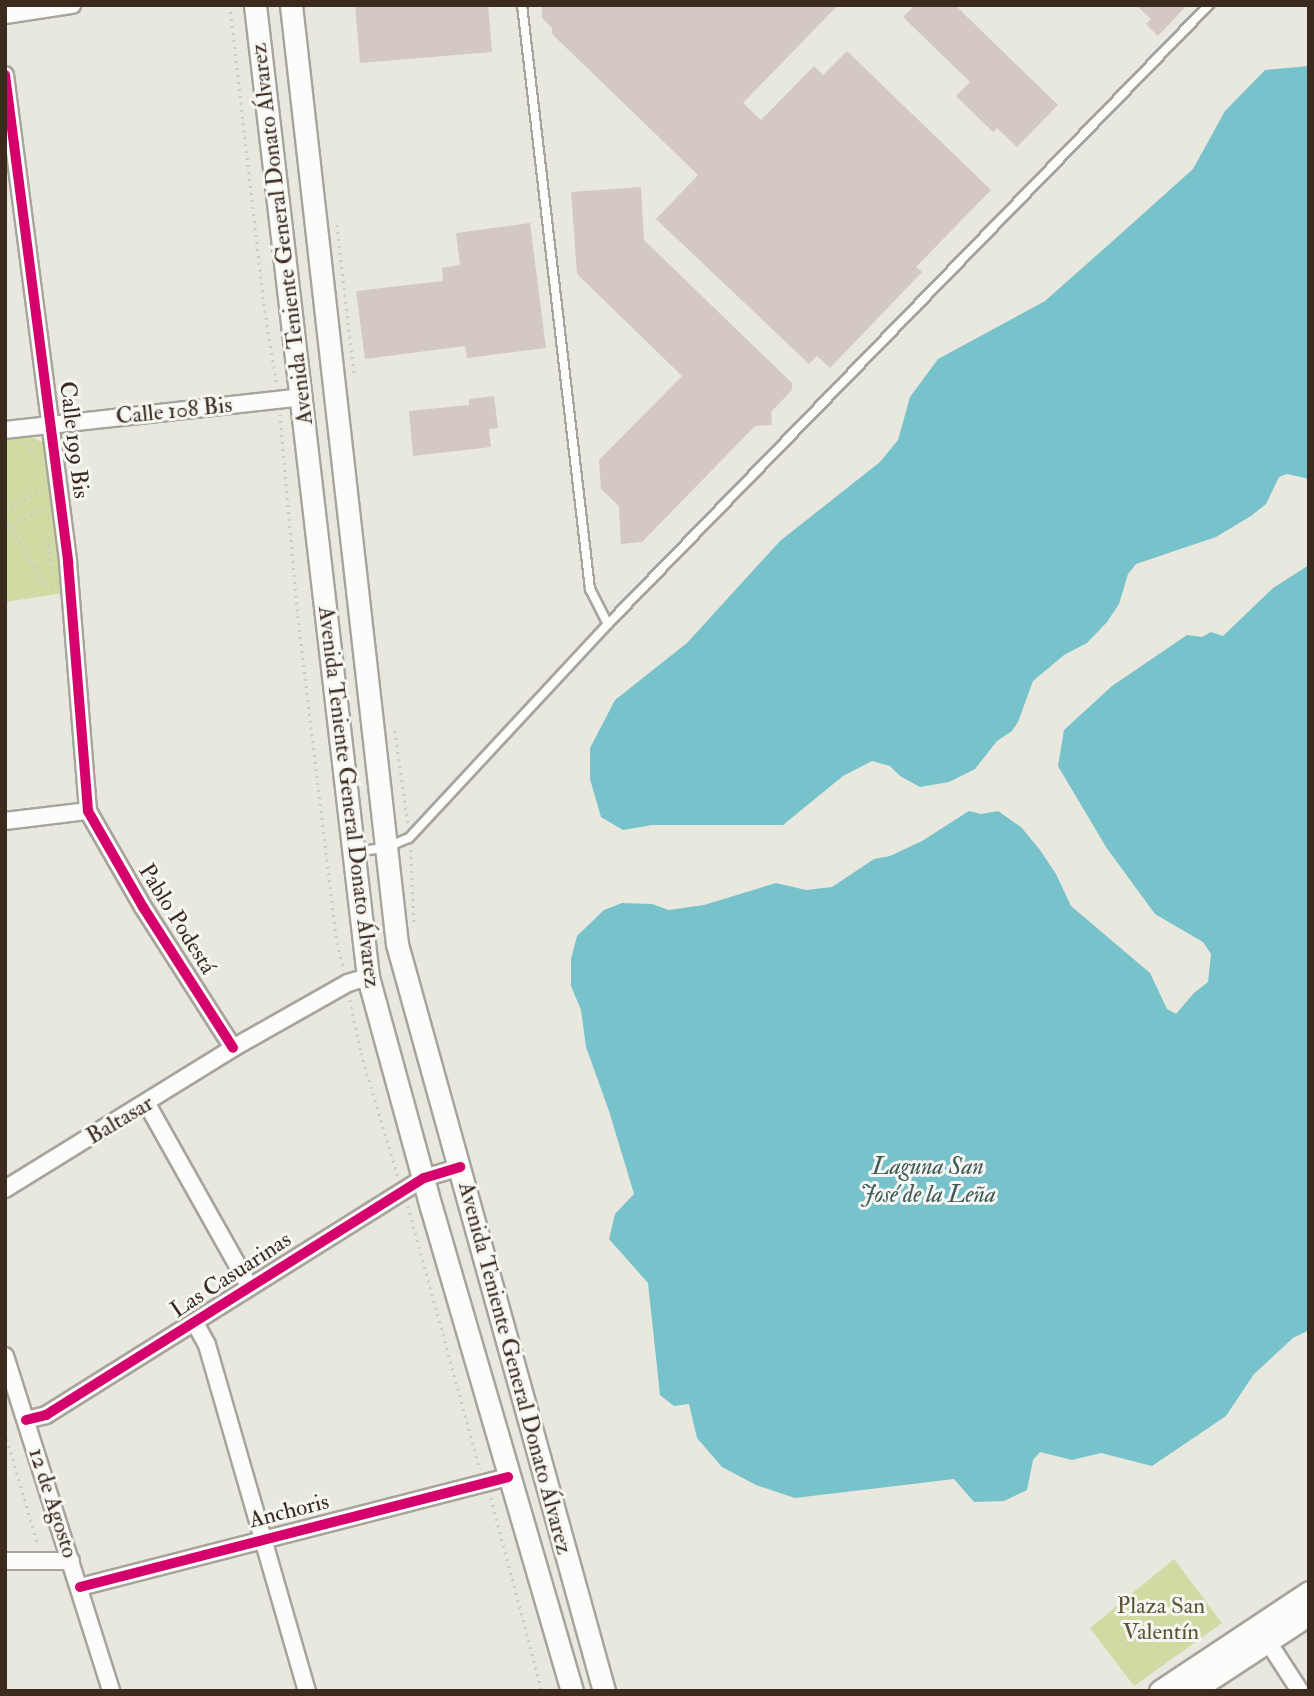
<!DOCTYPE html>
<html>
<head>
<meta charset="utf-8">
<style>
	body { margin:0 }
	#map { position:relative; width:1314px; height:1696px; overflow:hidden; background:#e9e8de; font-family:"IM FELL Double Pica",serif }
	div>[style] { position:absolute }
	.green>* { inset:0; background:#d0dba4 }
	.water>* { inset:0; background:#77c2cb }
	.building>* { inset:0; background:#d4c8c2 }
	.path>* { height:2.5px; margin-top:-1.25px; transform-origin:0; background:repeating-linear-gradient(90deg,#cbcac7 0 2px,transparent 0 7px) }
	.roads { filter:drop-shadow(2px 0 #a7a49d) drop-shadow(-2px 0 #a7a49d) drop-shadow(0 2px #a7a49d) drop-shadow(0 -2px #a7a49d) }
	.lane>* { height:8px; margin:-4px; padding:0 4px; transform-origin:4px; border-radius:4px; background:#fcfcfa }
	.street>* { height:16px; margin:-8px; padding:0 8px; transform-origin:8px; border-radius:8px; background:#fcfcfa }
	.secondary>* { height:21px; margin:-10.5px; padding:0 10.5px; transform-origin:10.5px; border-radius:10.5px; background:#fcfcfa }
	.cycleway>* { height:10px; margin:-5px; padding:0 5px; transform-origin:5px; border-radius:5px; background:#d6006c }
	span { translate:-50% -50%; white-space:nowrap; text-align:center; line-height:1.15; -webkit-text-stroke:6px #f6f6f2; paint-order:stroke }
	.street-label { font-size:23px; color:#3b2a1e }
	.park-label { font-size:23px; color:#5b5434 }
	.water-label { font-size:24px; color:#3f5a58; font-style:italic }
	.frame { position:absolute; inset:0; border:7px solid #3b2a1e; pointer-events:none }
</style>
</head>
<body>
<div id="map">
	<div class="green">
		<i style="clip-path:polygon(30px 436px,45px 444px,64px 593px,5px 602px,5px 439px)"></i>
		<i style="clip-path:polygon(1174px 1559px,1222px 1623px,1134px 1686px,1090px 1628px)"></i>
	</div>
	<div class="water">
		<i style="clip-path:polygon(1309px 66px,1309px 479px,1287px 474px,1279px 477px,1266px 504px,1251px 516px,1216px 537px,1136px 564px,1128px 574px,1119px 604px,1107px 622px,1087px 643px,1064px 655px,1033px 681px,1018px 722px,1012px 731px,997px 741px,975px 769px,949px 782px,920px 787px,900px 776px,890px 766px,872px 761px,843px 776px,783px 825px,652px 825px,623px 830px,601px 817px,590px 779px,590px 748px,615px 700px,687px 643px,780px 541px,880px 462px,898px 440px,910px 397px,938px 359px,1045px 301px,1115px 239px,1193px 169px,1225px 111px,1265px 70px)"></i>
		<i style="clip-path:polygon(1309px 565px,1309px 1330px,1293px 1338px,1254px 1374px,1226px 1416px,1152px 1466px,1101px 1453px,1072px 1460px,1040px 1452px,1033px 1460px,1027px 1490px,1004px 1501px,974px 1502px,954px 1479px,795px 1498px,756px 1485px,722px 1467px,697px 1438px,689px 1404px,674px 1406px,660px 1395px,648px 1283px,609px 1239px,615px 1214px,634px 1194px,609px 1111px,586px 1047px,581px 1010px,571px 986px,571px 959px,577px 936px,604px 910px,622px 903px,652px 904px,669px 910px,704px 905px,776px 883px,806px 890px,832px 887px,874px 859px,890px 856px,922px 841px,969px 811px,981px 814px,998px 811px,1021px 827px,1040px 850px,1056px 874px,1071px 906px,1150px 973px,1167px 1009px,1176px 1014px,1194px 993px,1208px 982px,1211px 954px,1203px 942px,1155px 914px,1106px 847px,1058px 766px,1064px 730px,1112px 686px,1187px 635px,1202px 637px,1211px 632px,1223px 636px,1273px 588px)"></i>
	</div>
	<div class="building">
		<i style="clip-path:polygon(355px 5px,488px 5px,492px 52px,360px 63px)"></i>
		<i style="clip-path:polygon(542px 5px,838px 5px,743px 103px,761px 120px,814px 66px,823px 75px,847px 51px,991px 190px,916px 267px,922px 272px,830px 368px,817px 356px,809px 364px,656px 219px,698px 175px,552px 34px,552px 28px,542px 18px)"></i>
		<i style="clip-path:polygon(915px 5px,955px 5px,1058px 105px,1017px 147px,997px 128px,993px 132px,956px 96px,970px 82px,903px 17px)"></i>
		<i style="clip-path:polygon(1136px 5px,1187px 5px,1158px 36px,1146px 24px,1151px 19px)"></i>
		<i style="clip-path:polygon(641px 187px,644px 240px,792px 383px,792px 390px,771px 412px,772px 425px,755px 426px,642px 542px,621px 544px,619px 506px,601px 489px,599px 460px,682px 376px,577px 274px,571px 192px)"></i>
		<i style="clip-path:polygon(530px 223px,546px 348px,467px 358px,465px 346px,365px 359px,356px 291px,443px 281px,442px 268px,460px 265px,456px 233px)"></i>
		<i style="clip-path:polygon(494px 396px,498px 428px,489px 429px,491px 447px,413px 456px,409px 411px,469px 405px,469px 399px)"></i>
	</div>
	<div class="path">
		<i style="left:230px;top:5px;width:308px;rotate:83.5deg"></i>
		<i style="left:265px;top:311px;width:74px;rotate:80.7deg"></i>
		<i style="left:337px;top:225px;width:149px;rotate:83.4deg"></i>
		<i style="left:280px;top:414px;width:203px;rotate:84.9deg"></i>
		<i style="left:298px;top:616px;width:329px;rotate:83.2deg"></i>
		<i style="left:337px;top:943px;width:28px;rotate:75deg"></i>
		<i style="left:26px;top:443px;width:21px;rotate:51deg"></i>
		<i style="left:5px;top:510px;width:43px;rotate:-28.9deg"></i>
		<i style="left:5px;top:517px;width:78px;rotate:59.2deg"></i>
		<i style="left:45px;top:584px;width:9px;rotate:18deg"></i>
		<i style="left:5px;top:529px;width:46px;rotate:-28.8deg"></i>
		<i style="left:48px;top:538px;width:42px;rotate:83.2deg"></i>
		<i style="left:395px;top:731px;width:93px;rotate:82deg"></i>
		<i style="left:411px;top:850px;width:73px;rotate:87.6deg"></i>
		<i style="left:350px;top:1000px;width:54px;rotate:78.3deg"></i>
		<i style="left:361px;top:1053px;width:128px;rotate:73.3deg"></i>
		<i style="left:408px;top:1206px;width:273px;rotate:74.7deg"></i>
		<i style="left:5px;top:1432px;width:118px;rotate:73.7deg"></i>
		<i style="left:491px;top:1498px;width:200px;rotate:75.2deg"></i>
	</div>
	<div class="roads">
		<div class="lane">
			<i style="left:522px;top:5px;width:588px;rotate:83.36deg"></i>
			<i style="left:590px;top:589px;width:39px;rotate:63deg"></i>
			<i style="left:355px;top:852px;width:30px;rotate:-8deg"></i>
			<i style="left:385px;top:848px;width:26px;rotate:-23deg"></i>
			<i style="left:409px;top:838px;width:292px;rotate:-47.1deg"></i>
			<i style="left:608px;top:624px;width:863px;rotate:-45.85deg"></i>
		</div>
		<div class="street">
			<i style="left:5px;top:15px;width:68px;rotate:-8.5deg"></i>
			<i style="left:5px;top:75px;width:491px;rotate:82.6deg"></i>
			<i style="left:68px;top:562px;width:250px;rotate:85.4deg"></i>
			<i style="left:88px;top:811px;width:111px;rotate:60.2deg"></i>
			<i style="left:143px;top:907px;width:167px;rotate:57.4deg"></i>
			<i style="left:5px;top:430px;width:299px;rotate:-6.3deg"></i>
			<i style="left:5px;top:821px;width:84px;rotate:-6.9deg"></i>
			<i style="left:147px;top:1104px;width:209px;rotate:60.7deg"></i>
			<i style="left:5px;top:1189px;width:268px;rotate:-31.7deg"></i>
			<i style="left:233px;top:1048px;width:132px;rotate:-29.5deg"></i>
			<i style="left:348px;top:983px;width:21px;rotate:-17deg"></i>
			<i style="left:195px;top:1323px;width:25px;rotate:61deg"></i>
			<i style="left:207px;top:1345px;width:360px;rotate:73.9deg"></i>
			<i style="left:5px;top:1356px;width:351px;rotate:72.4deg"></i>
			<i style="left:26px;top:1420px;width:21px;rotate:-14deg"></i>
			<i style="left:46px;top:1415px;width:446px;rotate:-32.1deg"></i>
			<i style="left:424px;top:1178px;width:38px;rotate:-17deg"></i>
			<i style="left:5px;top:1561px;width:66px"></i>
			<i style="left:80px;top:1587px;width:442px;rotate:-14.4deg"></i>
			<i style="left:1263px;top:1634px;width:68px;rotate:57deg"></i>
		</div>
		<div class="secondary">
			<i style="left:255px;top:5px;width:979px;rotate:83.37deg"></i>
			<i style="left:368px;top:977px;width:238px;rotate:74.7deg"></i>
			<i style="left:431px;top:1207px;width:504px;rotate:73.76deg"></i>
			<i style="left:291px;top:5px;width:945px;rotate:83.56deg"></i>
			<i style="left:397px;top:944px;width:775px;rotate:74.51deg"></i>
			<i style="left:1160px;top:1691px;width:179px;rotate:-33.6deg"></i>
			<i style="left:1192px;top:1691px;width:140px;rotate:-33.3deg"></i>
		</div>
	</div>
	<div class="cycleway">
		<i style="left:5px;top:75px;width:491px;rotate:82.6deg"></i>
		<i style="left:68px;top:562px;width:250px;rotate:85.4deg"></i>
		<i style="left:88px;top:811px;width:111px;rotate:60.2deg"></i>
		<i style="left:143px;top:907px;width:167px;rotate:57.4deg"></i>
		<i style="left:26px;top:1420px;width:21px;rotate:-14deg"></i>
		<i style="left:46px;top:1415px;width:446px;rotate:-32.1deg"></i>
		<i style="left:424px;top:1178px;width:38px;rotate:-17deg"></i>
		<i style="left:80px;top:1587px;width:442px;rotate:-14.4deg"></i>
	</div>
	<div class="street-label">
		<span style="left:282px;top:234px;rotate:-97deg">Avenida Teniente General Donato Álvarez</span>
		<span style="left:174px;top:411px;rotate:-6deg">Calle 108 Bis</span>
		<span style="left:74px;top:440px;rotate:83deg">Calle 199 Bis</span>
		<span style="left:349px;top:797px;rotate:83deg">Avenida Teniente General Donato Álvarez</span>
		<span style="left:177px;top:919px;rotate:58deg">Pablo Podestá</span>
		<span style="left:120px;top:1120px;rotate:-31deg">Baltasar</span>
		<span style="left:231px;top:1275px;rotate:-33deg">Las Casuarinas</span>
		<span style="left:515px;top:1368px;rotate:75deg">Avenida Teniente General Donato Álvarez</span>
		<span style="left:53px;top:1503px;rotate:72deg">12 de Agosto</span>
		<span style="left:289px;top:1511px;rotate:-14deg">Anchoris</span>
	</div>
	<div class="park-label">
		<span style="left:1161px;top:1619px">Plaza San<br>Valentín</span>
	</div>
	<div class="water-label">
		<span style="left:928px;top:1181px">Laguna San<br>José de la Leña</span>
	</div>
	<div class="frame"></div>
</div>
</body>
</html>
